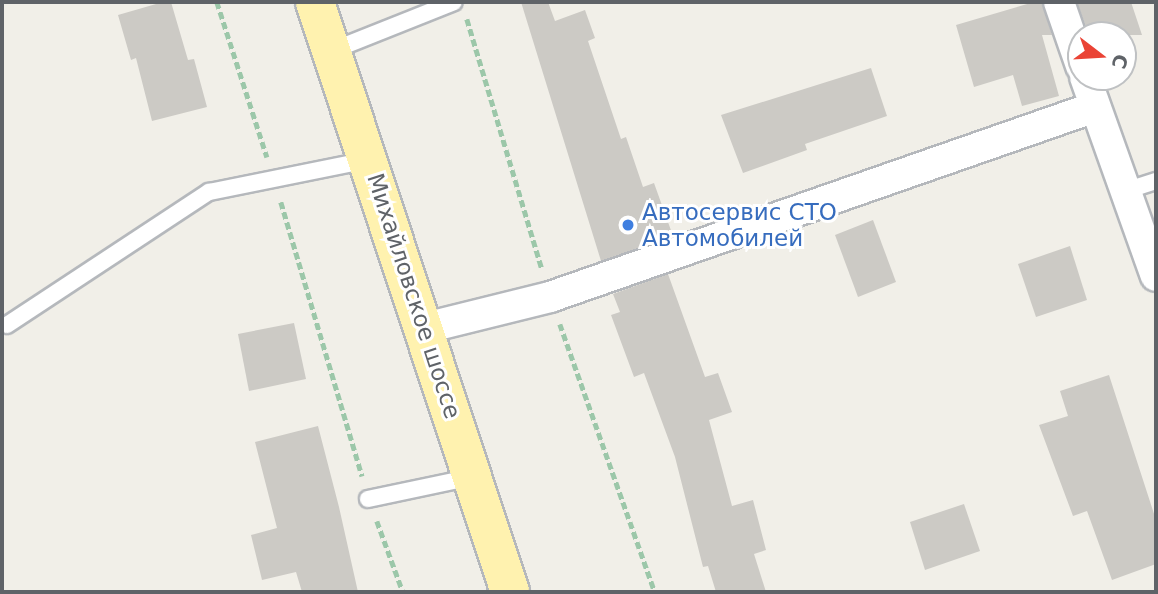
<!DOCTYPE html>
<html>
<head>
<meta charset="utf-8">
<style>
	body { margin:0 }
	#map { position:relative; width:1158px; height:594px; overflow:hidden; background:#f1efe8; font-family:"DejaVu Sans",sans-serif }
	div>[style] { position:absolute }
	.building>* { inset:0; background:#cccac5 }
	.path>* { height:4.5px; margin-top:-2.25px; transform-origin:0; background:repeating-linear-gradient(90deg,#9cc7a9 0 7px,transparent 0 10.5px) }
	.roads { filter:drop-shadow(2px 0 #b5b8bc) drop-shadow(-2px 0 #b5b8bc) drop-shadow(0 2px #b5b8bc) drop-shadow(0 -2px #b5b8bc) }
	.service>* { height:16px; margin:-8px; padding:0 8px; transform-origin:8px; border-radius:8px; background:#fff }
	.minor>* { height:30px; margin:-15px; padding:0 15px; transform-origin:15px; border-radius:15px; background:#fff }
	.primary>* { height:38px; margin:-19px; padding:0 19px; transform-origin:19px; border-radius:19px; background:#fff2af }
	.dots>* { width:19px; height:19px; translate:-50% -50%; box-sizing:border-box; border:4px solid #fff; border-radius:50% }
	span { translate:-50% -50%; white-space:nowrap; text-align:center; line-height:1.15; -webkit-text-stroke:6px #fff; paint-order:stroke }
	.shop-label { font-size:23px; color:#366cbe }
	.left { translate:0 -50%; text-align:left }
	.street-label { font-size:23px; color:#5f6368 }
	.frame { position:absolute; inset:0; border:4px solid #5f6368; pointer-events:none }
	.north { position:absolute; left:1067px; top:21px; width:70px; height:70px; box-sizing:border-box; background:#fff; border:2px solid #bfc1c3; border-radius:50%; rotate:107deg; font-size:19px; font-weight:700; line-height:28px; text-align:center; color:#5f6368 }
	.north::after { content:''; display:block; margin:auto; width:24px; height:32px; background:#ea4335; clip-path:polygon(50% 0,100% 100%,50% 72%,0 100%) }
</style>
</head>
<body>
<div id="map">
	<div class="building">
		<i style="clip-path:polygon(163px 2px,171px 2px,188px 60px,194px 59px,207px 107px,152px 121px,136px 58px,131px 60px,118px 15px)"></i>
		<i style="clip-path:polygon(521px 2px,548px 2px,555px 21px,585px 10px,595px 38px,588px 41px,621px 139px,626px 137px,643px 187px,654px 183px,673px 236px,601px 261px)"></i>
		<i style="clip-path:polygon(1034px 2px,1042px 2px,1052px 35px,1042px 35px,1059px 96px,1022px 106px,1013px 75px,974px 87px,956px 25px)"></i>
		<i style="clip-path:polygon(1077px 2px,1131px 2px,1142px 35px,1089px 35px)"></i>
		<i style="clip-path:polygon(871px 68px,887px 116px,805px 144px,807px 150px,743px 173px,721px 115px)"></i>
		<i style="clip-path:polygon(873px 220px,896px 282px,858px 297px,835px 235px)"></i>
		<i style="clip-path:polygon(1070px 246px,1087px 300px,1036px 317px,1018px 264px)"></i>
		<i style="clip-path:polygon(668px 274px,705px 377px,718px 373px,732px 412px,709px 420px,732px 506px,753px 500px,766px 550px,754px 554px,766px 592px,716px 592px,708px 566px,703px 567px,675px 457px,644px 373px,634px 377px,611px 315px,620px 312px,613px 294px)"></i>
		<i style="clip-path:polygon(294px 323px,306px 379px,249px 391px,238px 334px)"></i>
		<i style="clip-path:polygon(1109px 375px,1156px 520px,1156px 564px,1112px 580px,1087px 511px,1073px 516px,1039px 425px,1068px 416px,1060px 391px)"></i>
		<i style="clip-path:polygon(318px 426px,339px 507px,358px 592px,302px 592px,296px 572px,262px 580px,251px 535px,277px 528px,255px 442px)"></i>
		<i style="clip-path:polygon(964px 504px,980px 551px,925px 570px,910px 522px)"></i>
	</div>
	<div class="path">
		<i style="left:217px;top:2px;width:163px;rotate:72.1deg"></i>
		<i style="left:467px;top:19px;width:261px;rotate:73.3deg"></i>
		<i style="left:281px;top:202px;width:286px;rotate:73.5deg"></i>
		<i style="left:560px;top:324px;width:284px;rotate:70.5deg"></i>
		<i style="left:377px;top:521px;width:76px;rotate:69.9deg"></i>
	</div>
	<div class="roads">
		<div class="service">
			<i style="left:331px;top:51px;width:132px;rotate:-21.7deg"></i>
			<i style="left:1125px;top:191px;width:33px;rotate:-18deg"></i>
			<i style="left:7px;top:325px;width:242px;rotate:-33.4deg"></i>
			<i style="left:209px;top:192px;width:161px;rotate:-11.4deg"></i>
			<i style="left:368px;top:499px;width:106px;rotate:-11.9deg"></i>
		</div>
		<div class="minor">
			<i style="left:1059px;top:2px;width:68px;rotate:71deg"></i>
			<i style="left:1085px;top:77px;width:211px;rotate:70.4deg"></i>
			<i style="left:425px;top:328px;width:129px;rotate:-13.9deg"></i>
			<i style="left:550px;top:297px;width:577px;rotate:-19.22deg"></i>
		</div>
		<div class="primary">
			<i style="left:315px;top:2px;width:621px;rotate:71.71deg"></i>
		</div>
	</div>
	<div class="dots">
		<i style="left:628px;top:225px;background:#3f7fe0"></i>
	</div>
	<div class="shop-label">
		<span class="left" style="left:642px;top:225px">Автосервис СТО<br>Автомобилей</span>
	</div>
	<div class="street-label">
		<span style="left:414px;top:296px;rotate:72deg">Михайловское шоссе</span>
	</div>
	<div class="frame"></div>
	<div class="north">С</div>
</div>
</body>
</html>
